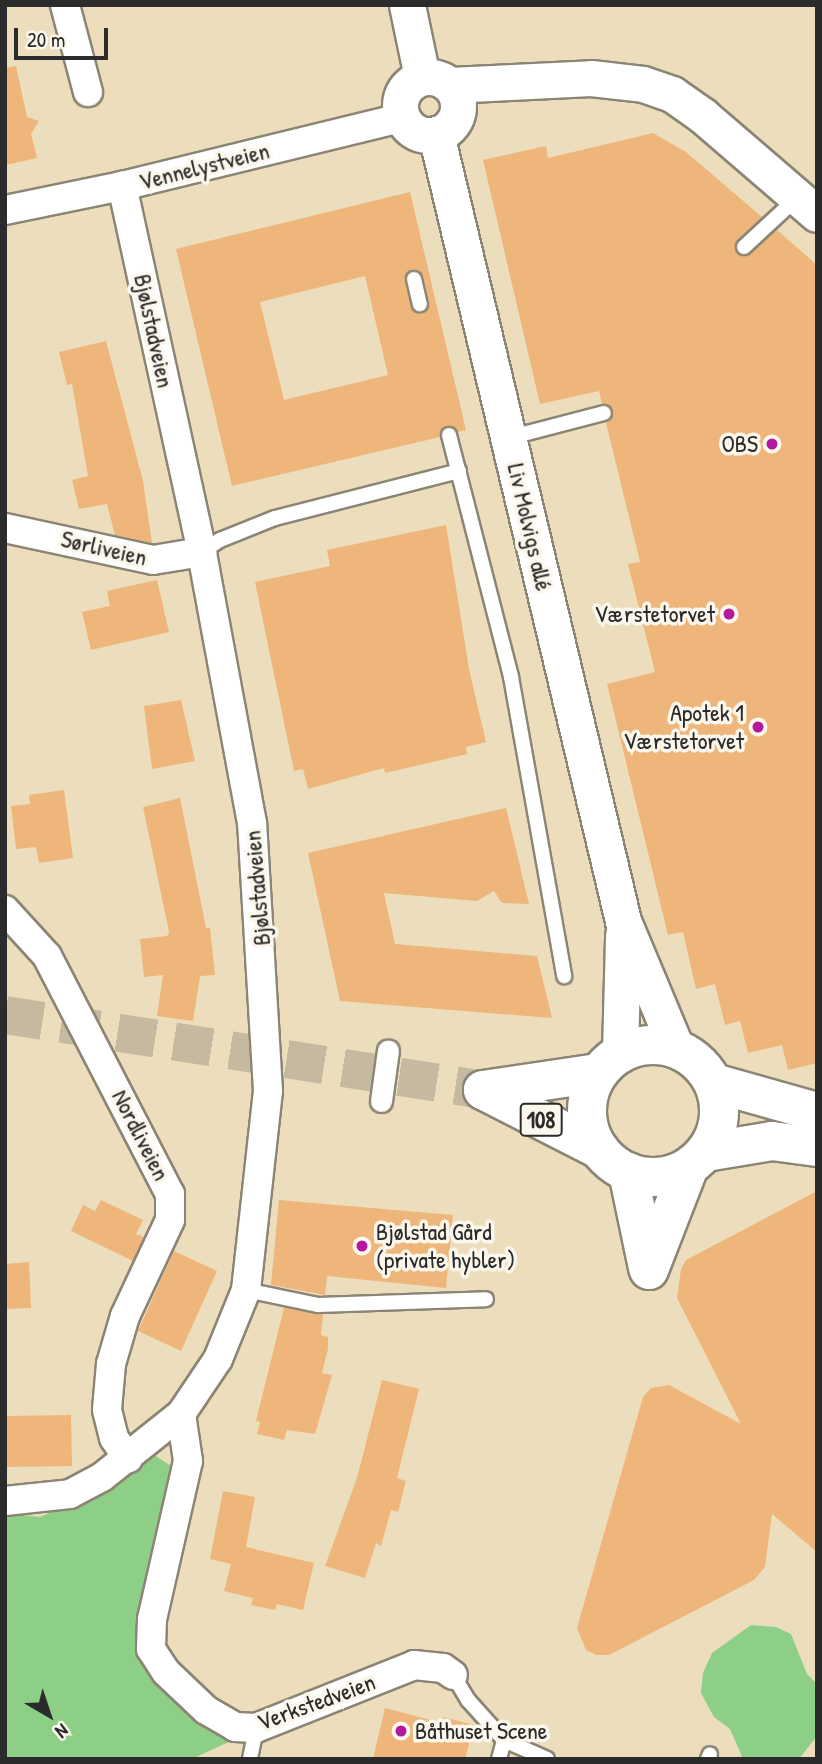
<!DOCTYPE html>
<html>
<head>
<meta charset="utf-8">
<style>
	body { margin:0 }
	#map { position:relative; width:822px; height:1764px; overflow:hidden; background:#ecdebc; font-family:"Patrick Hand",sans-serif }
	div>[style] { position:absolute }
	.green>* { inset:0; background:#8dcf87 }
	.building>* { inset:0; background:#eeb67a }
	.primary-tunnel>* { height:38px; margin-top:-19px; transform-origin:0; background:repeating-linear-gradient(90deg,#c5ba9f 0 38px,transparent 0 57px) }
	.roads { filter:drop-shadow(2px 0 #8c8474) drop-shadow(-2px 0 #8c8474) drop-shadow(0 2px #8c8474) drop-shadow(0 -2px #8c8474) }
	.service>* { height:14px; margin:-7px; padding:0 7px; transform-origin:7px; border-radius:7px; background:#fff }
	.pedestrian>* { height:21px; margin:-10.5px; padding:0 10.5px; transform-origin:10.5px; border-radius:10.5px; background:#fff }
	.minor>* { height:28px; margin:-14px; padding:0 14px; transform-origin:14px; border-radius:14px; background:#fff }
	.tertiary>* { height:35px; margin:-17.5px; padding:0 17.5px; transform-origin:17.5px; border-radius:17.5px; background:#fff }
	.tertiary>.ring { margin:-17.5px; padding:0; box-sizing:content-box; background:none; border:35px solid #fff; border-radius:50% }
	.primary>* { height:38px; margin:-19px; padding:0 19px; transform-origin:19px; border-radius:19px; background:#fff }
	.primary>.ring { margin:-19px; padding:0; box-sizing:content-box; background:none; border:38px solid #fff; border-radius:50% }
	.dots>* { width:19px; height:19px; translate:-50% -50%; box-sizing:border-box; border:4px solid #fbf7ec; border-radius:50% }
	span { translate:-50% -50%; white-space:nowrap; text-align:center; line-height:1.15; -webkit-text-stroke:7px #fbf7ec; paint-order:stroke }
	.shield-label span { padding:2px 5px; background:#fbf7ec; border:2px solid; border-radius:5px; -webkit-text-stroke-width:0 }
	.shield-label { font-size:23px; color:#2b2b2b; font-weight:700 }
	.street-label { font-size:24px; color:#2b2b2b }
	.poi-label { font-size:24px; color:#2b2b2b }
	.right { translate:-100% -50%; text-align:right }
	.left { translate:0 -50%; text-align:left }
	.frame { position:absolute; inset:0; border:7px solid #2b2b2b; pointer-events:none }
	.north { position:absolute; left:14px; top:1680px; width:70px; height:70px; -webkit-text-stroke:5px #fbf7ec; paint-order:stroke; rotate:141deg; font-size:19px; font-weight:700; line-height:28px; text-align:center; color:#2b2b2b }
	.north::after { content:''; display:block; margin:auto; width:24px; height:32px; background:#2b2b2b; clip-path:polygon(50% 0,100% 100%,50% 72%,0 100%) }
	.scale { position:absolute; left:14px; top:28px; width:94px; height:32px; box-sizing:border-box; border:4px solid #2b2b2b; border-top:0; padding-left:9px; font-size:21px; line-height:24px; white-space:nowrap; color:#2b2b2b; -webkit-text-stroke:5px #fbf7ec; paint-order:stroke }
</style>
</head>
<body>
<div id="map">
	<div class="green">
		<i style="clip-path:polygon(154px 1455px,179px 1471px,144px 1593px,137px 1643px,164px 1689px,233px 1740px,192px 1759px,5px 1759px,5px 1513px,40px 1517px,100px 1490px)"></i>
		<i style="clip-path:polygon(751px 1625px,776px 1627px,791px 1634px,807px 1674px,817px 1684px,817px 1736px,799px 1759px,743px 1759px,730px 1729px,714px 1717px,701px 1693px,703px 1673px,712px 1653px)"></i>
	</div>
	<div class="building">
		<i style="clip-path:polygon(16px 66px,27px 117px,39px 121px,31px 134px,37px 158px,5px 165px,5px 68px)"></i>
		<i style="clip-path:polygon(653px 133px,686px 152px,762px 217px,737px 240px,737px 254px,750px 254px,777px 230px,817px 265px,817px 1063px,788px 1070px,782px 1045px,748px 1053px,740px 1021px,725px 1025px,715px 984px,696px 989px,683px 932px,668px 935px,607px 684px,655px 672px,628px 564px,640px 562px,606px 423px,613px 411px,602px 404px,599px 391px,540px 404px,483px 160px,546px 146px,548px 158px)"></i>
		<i style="clip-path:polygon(evenodd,410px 192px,466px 430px,458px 432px,447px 426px,440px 437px,232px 486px,176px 249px,410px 192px,416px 270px,423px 276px,429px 302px,422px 313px,411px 307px,405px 281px,407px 273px,416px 270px,410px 192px,365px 276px,388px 375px,284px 400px,260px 302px,365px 276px)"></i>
		<i style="clip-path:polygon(106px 341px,143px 481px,152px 543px,115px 535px,107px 504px,79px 509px,72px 480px,88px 476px,72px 384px,67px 385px,59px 352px)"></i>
		<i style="clip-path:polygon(446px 525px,469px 669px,486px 742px,466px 747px,467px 754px,385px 773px,384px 768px,308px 789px,303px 769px,294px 771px,255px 582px,330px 566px,327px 550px)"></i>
		<i style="clip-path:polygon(157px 580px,169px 632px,91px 650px,82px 612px,110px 606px,107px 591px)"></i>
		<i style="clip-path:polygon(181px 700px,195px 761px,152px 769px,144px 706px)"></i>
		<i style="clip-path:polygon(64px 790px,73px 858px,39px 863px,36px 847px,16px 849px,11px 806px,30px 804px,29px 795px)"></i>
		<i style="clip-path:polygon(180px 798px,206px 928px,210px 928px,215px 975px,200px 976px,193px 1021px,157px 1016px,163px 975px,144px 977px,140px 939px,167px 936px,169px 932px,143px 807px)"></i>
		<i style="clip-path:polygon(506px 808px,529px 904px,502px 903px,494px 891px,477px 901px,384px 893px,395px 944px,537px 956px,552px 1018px,340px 1001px,308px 853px)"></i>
		<i style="clip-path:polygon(817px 1191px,817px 1552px,772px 1514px,765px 1567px,754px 1580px,609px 1655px,596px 1655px,586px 1650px,577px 1628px,643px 1397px,651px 1388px,669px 1385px,741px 1424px,677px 1298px,681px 1269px,686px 1260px)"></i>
		<i style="clip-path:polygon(101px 1200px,143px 1220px,136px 1234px,144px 1237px,133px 1261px,71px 1231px,83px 1205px,95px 1211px)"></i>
		<i style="clip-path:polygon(279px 1200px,453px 1215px,446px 1288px,327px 1276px,325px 1295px,271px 1285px)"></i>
		<i style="clip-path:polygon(174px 1251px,217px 1271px,181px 1351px,138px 1331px)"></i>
		<i style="clip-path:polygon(29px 1262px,31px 1308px,5px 1309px,5px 1264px)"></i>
		<i style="clip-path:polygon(284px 1308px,323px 1314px,321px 1335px,328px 1337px,328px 1349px,322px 1373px,332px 1375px,315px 1434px,287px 1430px,284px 1440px,257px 1434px,260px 1422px,256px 1421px)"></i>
		<i style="clip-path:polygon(382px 1380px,419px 1389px,397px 1478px,406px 1481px,398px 1512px,391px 1510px,381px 1546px,376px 1543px,365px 1578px,325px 1566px,357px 1478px)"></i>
		<i style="clip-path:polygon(71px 1415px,72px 1466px,7px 1467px,6px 1416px)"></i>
		<i style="clip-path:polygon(223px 1491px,255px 1497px,246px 1547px,314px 1563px,303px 1610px,277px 1604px,275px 1610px,251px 1605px,253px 1598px,224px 1591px,231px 1564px,210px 1559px)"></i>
		<i style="clip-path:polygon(385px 1708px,442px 1723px,444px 1717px,474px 1725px,465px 1759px,373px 1759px)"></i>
	</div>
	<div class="primary-tunnel">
		<i style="left:5px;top:1015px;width:484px;rotate:8.9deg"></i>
	</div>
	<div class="roads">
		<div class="service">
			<i style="left:744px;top:247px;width:72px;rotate:-42.8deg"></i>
			<i style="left:414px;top:279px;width:26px;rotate:77deg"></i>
			<i style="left:449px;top:435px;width:250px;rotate:75.6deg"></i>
			<i style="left:511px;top:677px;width:304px;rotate:79.9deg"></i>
			<i style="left:508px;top:438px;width:99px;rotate:-14.6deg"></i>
			<i style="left:202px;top:552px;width:22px;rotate:-34deg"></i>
			<i style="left:220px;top:540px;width:59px;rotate:-21.8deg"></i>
			<i style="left:275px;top:518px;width:190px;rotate:-14.3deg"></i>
			<i style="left:246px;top:1290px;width:74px;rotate:11.8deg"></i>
			<i style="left:318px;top:1305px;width:168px;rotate:-2deg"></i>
			<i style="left:453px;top:1675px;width:29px;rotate:59deg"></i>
			<i style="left:468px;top:1700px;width:54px;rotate:48deg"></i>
			<i style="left:504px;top:1740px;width:47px;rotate:23.8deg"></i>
			<i style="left:250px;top:1759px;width:32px;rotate:-79deg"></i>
			<i style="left:499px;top:1759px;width:20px;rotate:-75deg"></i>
			<i style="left:708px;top:1759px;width:5px;rotate:-68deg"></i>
		</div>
		<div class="pedestrian">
			<i style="left:381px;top:1101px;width:51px;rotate:-82.2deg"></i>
		</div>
		<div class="minor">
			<i style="left:65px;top:5px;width:90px;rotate:75.2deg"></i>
			<i style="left:5px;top:210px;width:119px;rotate:-11.6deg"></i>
			<i style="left:122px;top:186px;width:288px;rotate:-13.7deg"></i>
			<i style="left:5px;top:528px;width:151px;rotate:12.2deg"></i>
			<i style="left:153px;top:560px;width:50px;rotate:-9.3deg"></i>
			<i style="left:5px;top:910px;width:62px;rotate:47.6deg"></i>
			<i style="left:47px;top:956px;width:268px;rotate:62.7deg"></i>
			<i style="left:170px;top:1194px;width:26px;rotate:90deg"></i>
			<i style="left:170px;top:1220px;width:106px;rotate:115.1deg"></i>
			<i style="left:125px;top:1316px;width:50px;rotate:106.3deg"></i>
			<i style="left:111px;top:1364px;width:46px;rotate:95deg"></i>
			<i style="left:107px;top:1410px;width:29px;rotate:76deg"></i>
			<i style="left:114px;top:1438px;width:25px;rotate:56deg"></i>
			<i style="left:181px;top:1414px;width:48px;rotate:81.5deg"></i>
			<i style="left:188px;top:1461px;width:162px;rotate:102.8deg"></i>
			<i style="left:152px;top:1619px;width:30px;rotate:92deg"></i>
			<i style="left:151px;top:1649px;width:27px;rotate:57deg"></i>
			<i style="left:166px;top:1672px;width:55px;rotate:43.5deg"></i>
			<i style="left:206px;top:1710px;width:34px;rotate:30deg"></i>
			<i style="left:235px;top:1727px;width:21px;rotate:3deg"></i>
			<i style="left:256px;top:1728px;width:170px;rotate:-21.7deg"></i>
			<i style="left:414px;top:1665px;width:29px;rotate:6deg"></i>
			<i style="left:443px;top:1668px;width:12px;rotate:35deg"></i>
			<i style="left:5px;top:1501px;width:65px;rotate:-6.1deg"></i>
			<i style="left:70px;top:1494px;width:36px;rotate:-28deg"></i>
			<i style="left:102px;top:1477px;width:101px;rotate:-38.6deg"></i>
			<i style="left:181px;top:1414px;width:66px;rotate:-56.1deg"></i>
			<i style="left:218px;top:1359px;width:74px;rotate:-67.9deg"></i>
			<i style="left:246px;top:1290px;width:200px;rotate:-83.7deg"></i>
			<i style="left:268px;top:1091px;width:268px;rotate:-93.4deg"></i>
			<i style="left:252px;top:823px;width:276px;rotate:-100.5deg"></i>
			<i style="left:202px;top:552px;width:375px;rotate:-102.3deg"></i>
		</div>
		<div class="tertiary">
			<i style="left:407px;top:5px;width:74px;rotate:78.2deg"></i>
			<i class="ring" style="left:400px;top:77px;width:23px;height:23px"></i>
			<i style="left:450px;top:85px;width:141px;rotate:-2.8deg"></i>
			<i style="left:591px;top:78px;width:52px;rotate:6.6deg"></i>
			<i style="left:643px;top:84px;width:31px;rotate:19deg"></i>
			<i style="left:672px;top:94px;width:38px;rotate:35deg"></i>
			<i style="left:703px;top:116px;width:150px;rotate:40.7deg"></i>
			<i style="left:436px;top:134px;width:809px;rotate:76.63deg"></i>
			<i style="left:623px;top:921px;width:138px;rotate:67.3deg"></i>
			<i style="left:620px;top:1053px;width:118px;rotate:-88.5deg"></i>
		</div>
		<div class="primary">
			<i class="ring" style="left:587px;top:1045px;width:94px;height:94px"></i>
			<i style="left:714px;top:1083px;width:107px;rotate:15.7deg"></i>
			<i style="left:483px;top:1090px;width:131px;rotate:27.1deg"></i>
			<i style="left:483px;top:1090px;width:116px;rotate:-8.4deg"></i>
			<i style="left:706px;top:1152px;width:67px;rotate:-9.5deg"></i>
			<i style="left:772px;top:1141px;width:45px;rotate:7.6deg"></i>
			<i style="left:628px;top:1172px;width:98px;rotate:78.2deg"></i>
			<i style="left:649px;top:1270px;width:110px;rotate:-68.8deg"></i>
		</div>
	</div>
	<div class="dots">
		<i style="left:772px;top:444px;background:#b5179e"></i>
		<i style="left:729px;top:614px;background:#b5179e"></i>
		<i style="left:758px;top:727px;background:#b5179e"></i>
		<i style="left:362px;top:1246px;background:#b5179e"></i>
		<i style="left:401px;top:1731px;background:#b5179e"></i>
	</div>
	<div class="shield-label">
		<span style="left:541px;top:1120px">108</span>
	</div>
	<div class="street-label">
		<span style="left:204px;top:166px;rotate:-14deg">Vennelystveien</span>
		<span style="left:154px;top:331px;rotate:78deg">Bjølstadveien</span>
		<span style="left:530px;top:527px;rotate:77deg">Liv Molvigs allé</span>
		<span style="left:104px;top:548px;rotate:13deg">Sørliveien</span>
		<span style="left:257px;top:888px;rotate:-95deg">Bjølstadveien</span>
		<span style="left:141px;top:1135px;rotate:63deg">Nordliveien</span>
		<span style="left:316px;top:1702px;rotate:-20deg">Verkstedveien</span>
	</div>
	<div class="poi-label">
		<span class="right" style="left:758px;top:444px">OBS</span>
		<span class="right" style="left:715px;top:614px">Værstetorvet</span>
		<span class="right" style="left:744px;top:727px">Apotek 1<br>Værstetorvet</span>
		<span class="left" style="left:376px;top:1246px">Bjølstad Gård<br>(private hybler)</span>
		<span class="left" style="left:415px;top:1731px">Båthuset Scene</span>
	</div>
	<div class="frame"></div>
	<div class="north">N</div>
	<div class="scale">20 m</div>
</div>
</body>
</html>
